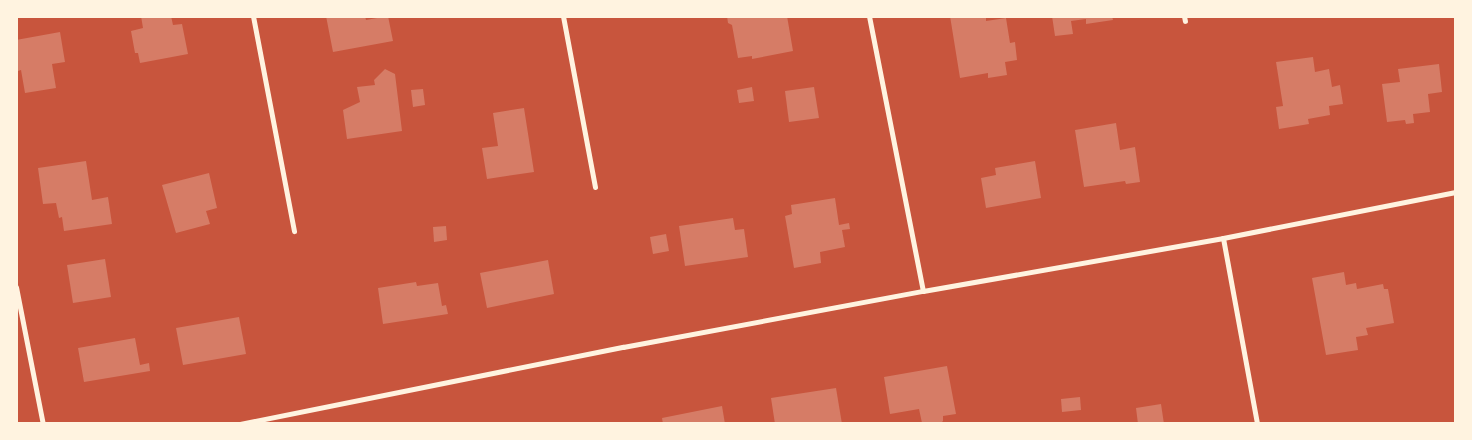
<!DOCTYPE html>
<html>
<head>
<meta charset="utf-8">
<style>
	body { margin:0 }
	#map { position:relative; width:1472px; height:440px; overflow:hidden; background:#c8553d; font-family:"PT Sans",sans-serif }
	div>[style] { position:absolute }
	.building>* { inset:0; background:#d67c66 }
	.minor>* { height:5px; margin:-2.5px; padding:0 2.5px; transform-origin:2.5px; border-radius:2.5px; background:#fff3e0 }
	span { translate:-50% -50%; white-space:nowrap; text-align:center; line-height:1.15; -webkit-text-stroke:5px #fff3e0; paint-order:stroke }
	.frame { position:absolute; inset:0; border:18px solid #fff3e0; pointer-events:none }
</style>
</head>
<body>
<div id="map">
	<div class="building">
		<i style="clip-path:polygon(141px 16px,171px 16px,173px 25px,182px 24px,188px 54px,140px 63px,138px 53px,135px 53px,131px 31px,143px 28px)"></i>
		<i style="clip-path:polygon(326px 16px,365px 16px,366px 20px,388px 16px,393px 41px,333px 52px)"></i>
		<i style="clip-path:polygon(727px 16px,787px 16px,793px 51px,752px 59px,752px 56px,738px 58px,732px 25px,728px 23px)"></i>
		<i style="clip-path:polygon(950px 16px,986px 16px,986px 21px,1006px 18px,1010px 43px,1015px 42px,1017px 60px,1005px 62px,1007px 75px,988px 78px,988px 73px,960px 78px)"></i>
		<i style="clip-path:polygon(1052px 16px,1112px 16px,1113px 20px,1086px 24px,1086px 19px,1071px 21px,1073px 34px,1055px 36px)"></i>
		<i style="clip-path:polygon(60px 32px,65px 62px,52px 64px,56px 88px,25px 93px,21px 70px,18px 71px,16px 62px,16px 40px)"></i>
		<i style="clip-path:polygon(1313px 57px,1315px 72px,1329px 69px,1332px 87px,1340px 85px,1343px 104px,1329px 106px,1330px 115px,1308px 119px,1309px 124px,1279px 129px,1276px 107px,1283px 106px,1276px 62px)"></i>
		<i style="clip-path:polygon(1439px 64px,1442px 92px,1428px 94px,1430px 112px,1413px 114px,1414px 123px,1406px 124px,1405px 120px,1387px 122px,1382px 84px,1400px 82px,1398px 69px)"></i>
		<i style="clip-path:polygon(385px 69px,395px 74px,402px 131px,347px 139px,343px 110px,360px 102px,357px 87px,375px 85px,374px 80px)"></i>
		<i style="clip-path:polygon(752px 87px,754px 101px,739px 103px,737px 90px)"></i>
		<i style="clip-path:polygon(814px 87px,819px 118px,789px 122px,785px 91px)"></i>
		<i style="clip-path:polygon(423px 89px,425px 105px,413px 107px,411px 90px)"></i>
		<i style="clip-path:polygon(524px 108px,534px 172px,487px 179px,482px 148px,498px 146px,493px 113px)"></i>
		<i style="clip-path:polygon(1116px 123px,1120px 150px,1135px 147px,1140px 182px,1126px 184px,1125px 181px,1084px 187px,1075px 130px)"></i>
		<i style="clip-path:polygon(86px 161px,92px 200px,108px 197px,112px 224px,64px 231px,62px 217px,59px 218px,56px 203px,43px 204px,38px 168px)"></i>
		<i style="clip-path:polygon(1035px 161px,1041px 198px,986px 208px,981px 178px,996px 175px,995px 168px)"></i>
		<i style="clip-path:polygon(209px 173px,217px 208px,206px 211px,210px 224px,176px 233px,162px 185px)"></i>
		<i style="clip-path:polygon(835px 198px,839px 225px,849px 223px,850px 229px,842px 230px,845px 247px,820px 252px,821px 263px,794px 268px,785px 216px,792px 214px,791px 205px)"></i>
		<i style="clip-path:polygon(733px 218px,735px 230px,744px 229px,748px 257px,685px 266px,679px 226px)"></i>
		<i style="clip-path:polygon(446px 226px,447px 240px,434px 242px,433px 227px)"></i>
		<i style="clip-path:polygon(666px 234px,669px 251px,653px 254px,650px 237px)"></i>
		<i style="clip-path:polygon(105px 259px,111px 297px,73px 303px,67px 265px)"></i>
		<i style="clip-path:polygon(548px 260px,554px 294px,487px 308px,480px 273px)"></i>
		<i style="clip-path:polygon(1344px 272px,1346px 285px,1356px 283px,1357px 289px,1383px 284px,1384px 289px,1388px 289px,1394px 323px,1366px 328px,1368px 335px,1356px 337px,1358px 350px,1326px 355px,1312px 278px)"></i>
		<i style="clip-path:polygon(416px 282px,417px 286px,438px 283px,442px 306px,446px 305px,448px 314px,383px 324px,378px 288px)"></i>
		<i style="clip-path:polygon(239px 317px,246px 354px,183px 365px,176px 328px)"></i>
		<i style="clip-path:polygon(135px 338px,140px 365px,149px 363px,150px 371px,84px 382px,78px 348px)"></i>
		<i style="clip-path:polygon(947px 366px,956px 414px,943px 416px,943px 421px,940px 424px,922px 423px,919px 409px,890px 414px,884px 377px)"></i>
		<i style="clip-path:polygon(836px 388px,842px 424px,775px 424px,771px 398px)"></i>
		<i style="clip-path:polygon(1080px 397px,1081px 410px,1062px 412px,1061px 399px)"></i>
		<i style="clip-path:polygon(1161px 404px,1164px 424px,1138px 424px,1136px 408px)"></i>
		<i style="clip-path:polygon(722px 406px,725px 424px,663px 424px,662px 418px)"></i>
	</div>
	<div class="minor">
		<i style="left:253px;top:16px;width:219px;rotate:79.2deg"></i>
		<i style="left:563px;top:16px;width:174px;rotate:79.4deg"></i>
		<i style="left:869px;top:16px;width:280px;rotate:78.9deg"></i>
		<i style="left:1184px;top:16px;width:5px;rotate:79deg"></i>
		<i style="left:1223px;top:238px;width:189px;rotate:79.6deg"></i>
		<i style="left:16px;top:287px;width:140px;rotate:78.9deg"></i>
		<i style="left:240px;top:424px;width:391px;rotate:-11.4deg"></i>
		<i style="left:623px;top:347px;width:305px;rotate:-10.6deg"></i>
		<i style="left:923px;top:291px;width:305px;rotate:-10deg"></i>
		<i style="left:1223px;top:238px;width:237px;rotate:-11.2deg"></i>
	</div>
	<div class="frame"></div>
</div>
</body>
</html>
